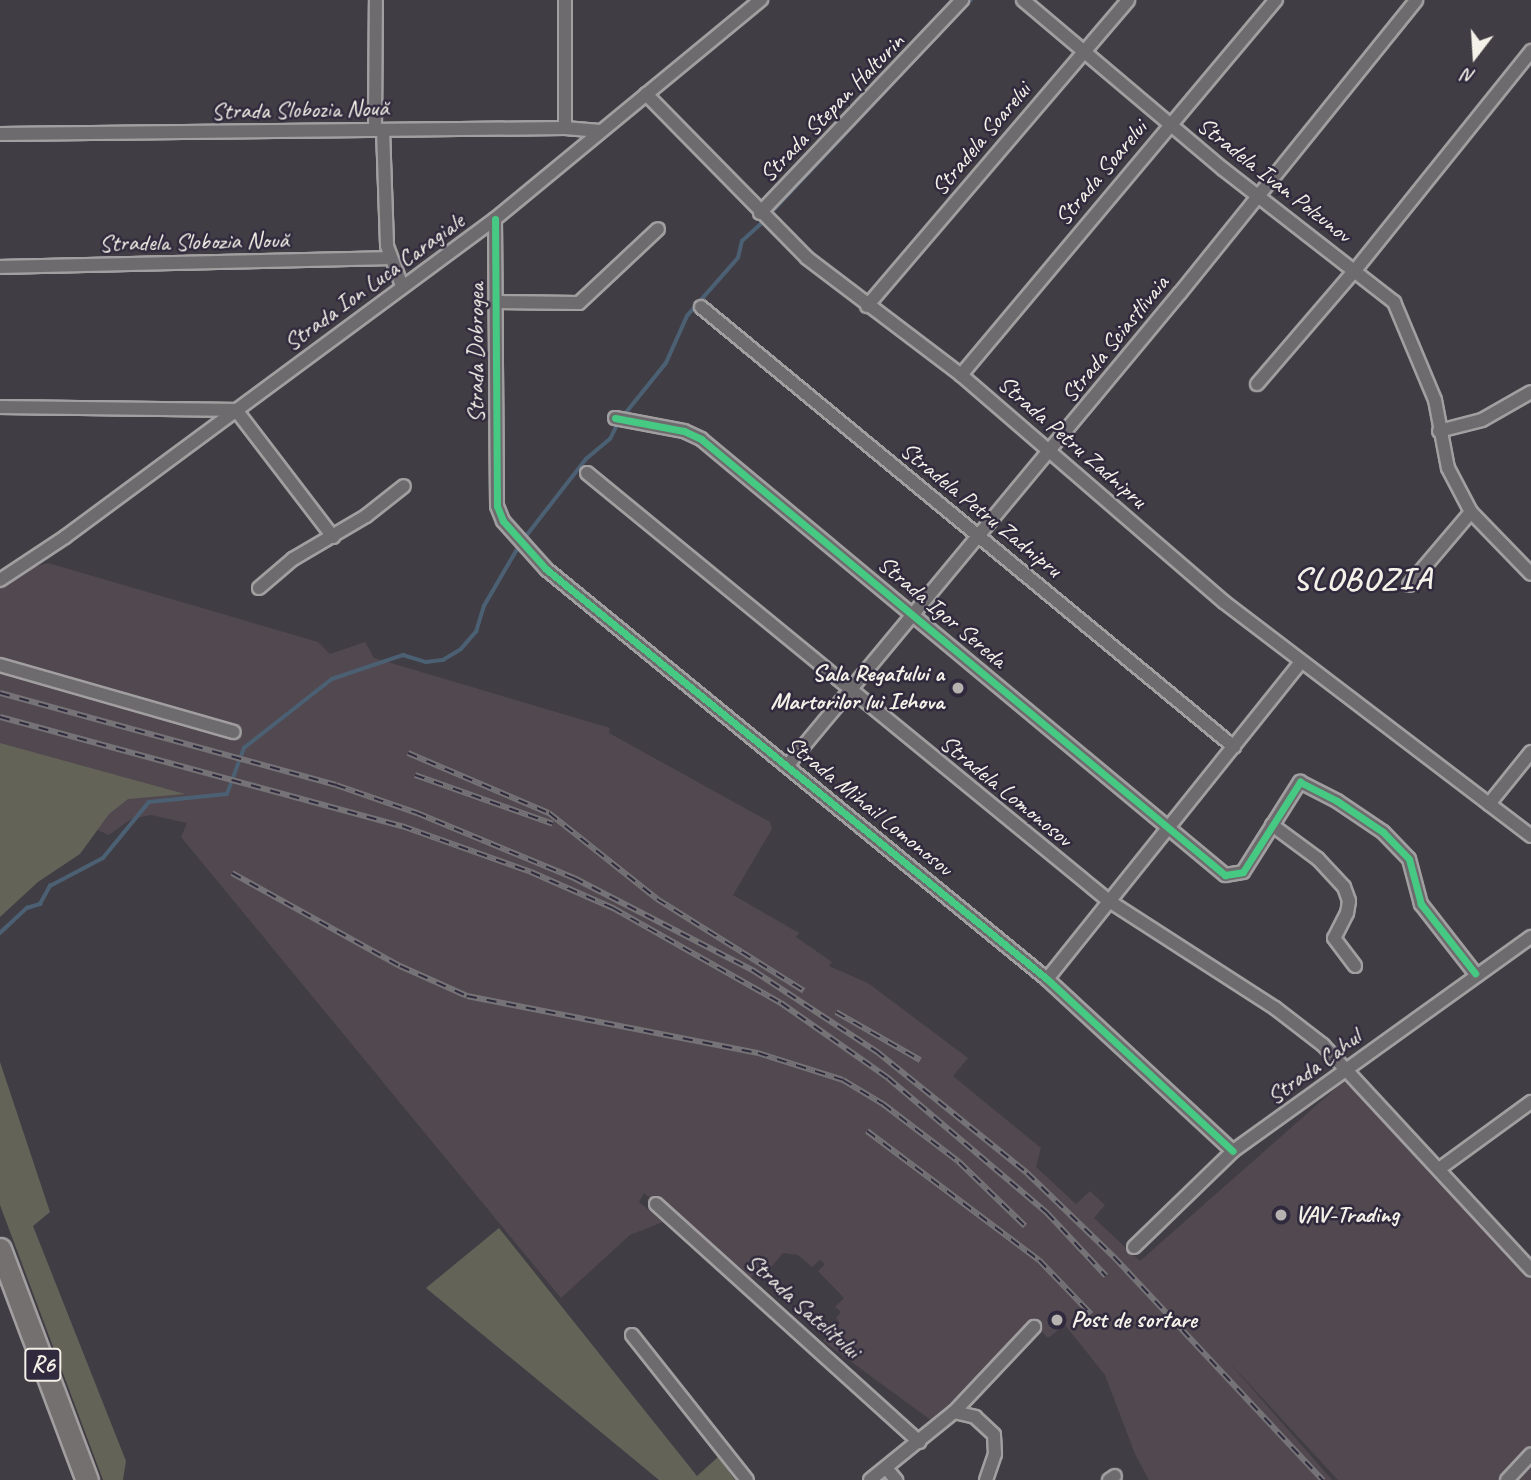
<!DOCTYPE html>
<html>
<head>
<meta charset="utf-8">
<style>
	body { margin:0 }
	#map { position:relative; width:1531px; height:1480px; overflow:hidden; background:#413d44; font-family:Caveat,sans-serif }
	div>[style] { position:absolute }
	.built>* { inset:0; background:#514850 }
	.green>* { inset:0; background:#636358 }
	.stream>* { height:3.5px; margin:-1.75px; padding:0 1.75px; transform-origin:1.75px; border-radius:1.75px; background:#4c6073 }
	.roads { filter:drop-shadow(2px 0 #a19fa0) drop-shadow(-2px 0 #a19fa0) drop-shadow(0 2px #a19fa0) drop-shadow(0 -2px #a19fa0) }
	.minor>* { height:12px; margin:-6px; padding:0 6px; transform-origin:6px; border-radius:6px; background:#6e6b6e }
	.trunk>* { height:21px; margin:-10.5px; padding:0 10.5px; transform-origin:10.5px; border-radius:10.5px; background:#73706f }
	.rail>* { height:6px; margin-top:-3px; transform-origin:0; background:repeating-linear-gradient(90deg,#2f2a3d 0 10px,#757376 0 20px); box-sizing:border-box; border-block:2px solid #757376 }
	.cycleway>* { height:7px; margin:-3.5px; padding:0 3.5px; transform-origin:3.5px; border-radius:3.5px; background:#46c982 }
	.dots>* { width:19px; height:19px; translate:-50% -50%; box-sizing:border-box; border:4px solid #2f2a3d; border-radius:50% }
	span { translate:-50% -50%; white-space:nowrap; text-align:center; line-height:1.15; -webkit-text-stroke:5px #2f2a3d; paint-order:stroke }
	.shield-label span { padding:2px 5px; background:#2f2a3d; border:2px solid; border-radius:5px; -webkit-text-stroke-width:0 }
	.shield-label { font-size:23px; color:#f4f1e8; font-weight:700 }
	.street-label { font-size:24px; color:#f4f1e8 }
	.poi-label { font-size:24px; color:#f4f1e8; font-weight:700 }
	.right { translate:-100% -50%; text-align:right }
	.left { translate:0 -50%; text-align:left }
	.district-label { font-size:32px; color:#f4f1e8; font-weight:700; letter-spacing:2px }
	.north { position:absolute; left:1440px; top:21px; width:70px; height:70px; -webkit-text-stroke:5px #2f2a3d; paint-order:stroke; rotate:197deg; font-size:19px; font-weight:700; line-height:28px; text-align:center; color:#f4f1e8 }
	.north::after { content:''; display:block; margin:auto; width:24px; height:32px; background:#f4f1e8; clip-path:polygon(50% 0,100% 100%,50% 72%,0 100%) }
</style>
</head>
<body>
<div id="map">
	<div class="built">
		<i style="clip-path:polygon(48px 563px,318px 642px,330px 654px,365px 642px,374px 658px,610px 728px,609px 733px,770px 822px,772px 829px,733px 895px,799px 933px,796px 937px,832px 962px,829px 966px,868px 983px,968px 1058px,953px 1076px,1041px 1148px,1036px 1167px,1076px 1204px,1090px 1191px,1105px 1205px,1094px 1218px,1140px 1261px,1345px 1080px,1531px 1267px,1531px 1480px,1338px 1480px,1228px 1361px,1332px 1480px,1149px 1480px,1135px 1454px,1105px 1375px,1065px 1325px,1048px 1338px,1033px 1322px,932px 1421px,823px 1341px,840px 1323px,836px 1318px,841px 1312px,835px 1307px,844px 1298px,818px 1271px,825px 1264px,820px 1260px,812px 1267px,798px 1255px,783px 1253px,768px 1271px,761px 1265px,747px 1282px,644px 1193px,639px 1202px,663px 1222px,630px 1235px,561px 1298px,181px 837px,187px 823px,151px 815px,131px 819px,109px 835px,76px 821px,0 836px,0 586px,27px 569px)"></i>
	</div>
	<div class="green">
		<i style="clip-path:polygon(0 743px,185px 794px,128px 799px,109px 814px,80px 854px,38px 882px,0 917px)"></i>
		<i style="clip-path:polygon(0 1062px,50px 1212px,33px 1226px,126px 1461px,123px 1480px,103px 1480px,0 1205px)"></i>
		<i style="clip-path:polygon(499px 1228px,697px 1476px,718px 1457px,735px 1480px,659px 1480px,426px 1288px)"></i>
	</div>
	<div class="stream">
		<i style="left:770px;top:214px;width:294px;rotate:-46.8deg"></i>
		<i style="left:624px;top:415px;width:67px;rotate:-51.1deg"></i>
		<i style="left:666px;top:363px;width:51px;rotate:-65.9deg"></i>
		<i style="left:687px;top:316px;width:77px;rotate:-48.7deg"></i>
		<i style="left:738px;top:258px;width:17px;rotate:-77deg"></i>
		<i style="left:742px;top:241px;width:31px;rotate:-42deg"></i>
		<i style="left:523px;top:540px;width:103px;rotate:-52.1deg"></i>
		<i style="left:586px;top:459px;width:31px;rotate:-40deg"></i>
		<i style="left:610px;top:439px;width:20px;rotate:-63deg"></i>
		<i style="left:0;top:933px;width:37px;rotate:-43deg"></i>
		<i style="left:27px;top:908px;width:14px;rotate:-17deg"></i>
		<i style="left:40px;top:904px;width:21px;rotate:-61deg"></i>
		<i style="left:50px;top:886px;width:60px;rotate:-27.8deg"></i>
		<i style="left:103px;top:858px;width:72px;rotate:-50.6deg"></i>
		<i style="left:149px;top:802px;width:78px;rotate:-5.9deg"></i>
		<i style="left:227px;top:794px;width:49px;rotate:-69.7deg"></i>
		<i style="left:244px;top:748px;width:112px;rotate:-38.1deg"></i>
		<i style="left:332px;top:679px;width:75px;rotate:-18.7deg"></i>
		<i style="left:403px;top:655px;width:24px;rotate:17deg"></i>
		<i style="left:426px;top:662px;width:17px;rotate:-7deg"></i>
		<i style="left:443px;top:660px;width:21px;rotate:-31deg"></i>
		<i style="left:461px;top:649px;width:23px;rotate:-49deg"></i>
		<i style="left:476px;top:632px;width:27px;rotate:-73deg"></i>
		<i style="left:484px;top:606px;width:69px;rotate:-59.7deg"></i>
	</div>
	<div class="roads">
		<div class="minor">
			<i style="left:1023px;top:0;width:262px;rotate:40.2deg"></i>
			<i style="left:1223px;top:169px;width:217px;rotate:37.9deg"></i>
			<i style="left:1394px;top:302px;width:106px;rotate:67.3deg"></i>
			<i style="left:1435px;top:400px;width:69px;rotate:79.2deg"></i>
			<i style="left:1448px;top:468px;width:50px;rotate:62.4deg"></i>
			<i style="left:1471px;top:512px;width:86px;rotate:45.9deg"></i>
			<i style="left:646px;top:94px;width:230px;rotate:45.5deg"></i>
			<i style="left:807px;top:258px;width:193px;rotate:37.2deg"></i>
			<i style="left:961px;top:375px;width:347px;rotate:40.8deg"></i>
			<i style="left:1224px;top:602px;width:386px;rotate:37.3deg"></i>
			<i style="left:565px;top:128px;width:128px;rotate:-90deg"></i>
			<i style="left:375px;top:130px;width:130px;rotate:-89.6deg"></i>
			<i style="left:383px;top:130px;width:116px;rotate:88deg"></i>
			<i style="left:387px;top:246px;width:43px;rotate:69.4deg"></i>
			<i style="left:0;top:134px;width:565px;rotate:-0.61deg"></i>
			<i style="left:565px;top:128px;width:35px;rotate:5deg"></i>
			<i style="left:760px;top:213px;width:294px;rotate:-46.5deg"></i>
			<i style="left:495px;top:219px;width:287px;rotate:89.6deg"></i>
			<i style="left:497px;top:506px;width:16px;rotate:68deg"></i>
			<i style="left:503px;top:521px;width:64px;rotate:48.1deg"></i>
			<i style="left:546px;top:569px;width:647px;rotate:39.3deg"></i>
			<i style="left:1047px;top:979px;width:253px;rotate:42.8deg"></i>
			<i style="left:0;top:267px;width:388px;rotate:-1.3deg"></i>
			<i style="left:495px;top:302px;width:84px;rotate:0.7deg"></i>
			<i style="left:579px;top:303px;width:108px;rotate:-43.1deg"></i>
			<i style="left:867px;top:306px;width:402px;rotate:-49.5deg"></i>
			<i style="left:701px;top:307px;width:691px;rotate:39.54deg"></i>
			<i style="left:961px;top:375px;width:490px;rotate:-50deg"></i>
			<i style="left:1257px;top:384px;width:152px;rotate:-49.3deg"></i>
			<i style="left:1356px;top:269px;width:280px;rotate:-51.2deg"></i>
			<i style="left:0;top:407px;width:236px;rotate:0.7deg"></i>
			<i style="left:236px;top:410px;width:160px;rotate:52.6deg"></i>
			<i style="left:615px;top:418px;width:70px;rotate:10.7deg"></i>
			<i style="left:684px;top:431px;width:19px;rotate:25deg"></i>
			<i style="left:701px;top:439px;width:682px;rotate:39.76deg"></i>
			<i style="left:1225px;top:875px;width:18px;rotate:-9deg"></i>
			<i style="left:1243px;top:872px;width:107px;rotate:-57.7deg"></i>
			<i style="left:1300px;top:782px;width:42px;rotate:27.2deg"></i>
			<i style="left:1337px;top:801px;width:55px;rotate:34deg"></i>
			<i style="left:1383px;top:832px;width:37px;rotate:46deg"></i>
			<i style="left:1409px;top:859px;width:47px;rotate:75.1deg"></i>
			<i style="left:1421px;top:904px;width:88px;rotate:52deg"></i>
			<i style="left:1439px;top:431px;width:44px;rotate:-14.3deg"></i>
			<i style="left:1482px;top:420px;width:56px;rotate:-29.7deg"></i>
			<i style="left:587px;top:473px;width:675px;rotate:39.35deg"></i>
			<i style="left:1109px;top:901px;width:197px;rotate:32.8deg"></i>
			<i style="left:1275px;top:1008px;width:61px;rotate:37.6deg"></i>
			<i style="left:1323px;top:1045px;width:306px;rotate:47.2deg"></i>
			<i style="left:0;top:580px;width:78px;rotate:-33.5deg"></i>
			<i style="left:65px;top:537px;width:535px;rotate:-36.48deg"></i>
			<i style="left:495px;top:219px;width:345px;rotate:-39.5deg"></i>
			<i style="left:1409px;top:585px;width:96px;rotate:-49.7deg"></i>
			<i style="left:259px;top:588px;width:45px;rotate:-40.5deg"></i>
			<i style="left:293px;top:559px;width:85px;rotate:-30.5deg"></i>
			<i style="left:366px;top:516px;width:48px;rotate:-38.3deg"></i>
			<i style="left:0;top:665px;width:243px;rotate:16deg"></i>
			<i style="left:787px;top:766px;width:615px;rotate:-50.28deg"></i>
			<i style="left:1180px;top:293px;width:376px;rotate:-51.1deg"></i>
			<i style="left:1489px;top:804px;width:67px;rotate:-51.1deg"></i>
			<i style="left:1272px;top:825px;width:57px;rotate:36.5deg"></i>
			<i style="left:1318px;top:859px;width:38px;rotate:47deg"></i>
			<i style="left:1344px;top:887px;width:15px;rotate:70deg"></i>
			<i style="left:1349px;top:901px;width:12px;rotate:99deg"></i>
			<i style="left:1347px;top:913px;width:28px;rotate:117deg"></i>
			<i style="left:1334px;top:938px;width:35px;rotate:53deg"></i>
			<i style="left:1047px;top:979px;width:406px;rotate:-51.3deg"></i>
			<i style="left:1439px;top:1169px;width:114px;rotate:-36.1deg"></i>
			<i style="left:656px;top:1204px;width:355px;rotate:42.1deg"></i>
			<i style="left:1134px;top:1247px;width:138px;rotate:-44.1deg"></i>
			<i style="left:1233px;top:1151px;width:367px;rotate:-35.7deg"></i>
			<i style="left:632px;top:1335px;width:185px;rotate:51.6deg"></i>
			<i style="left:954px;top:1412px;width:22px;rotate:13deg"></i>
			<i style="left:975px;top:1417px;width:26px;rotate:43deg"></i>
			<i style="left:994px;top:1435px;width:19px;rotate:87deg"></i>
			<i style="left:995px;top:1454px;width:28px;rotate:109deg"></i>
			<i style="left:886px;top:1468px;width:16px;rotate:50deg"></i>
			<i style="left:870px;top:1480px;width:108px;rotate:-39deg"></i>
			<i style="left:954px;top:1412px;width:117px;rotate:-46.7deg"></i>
			<i style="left:1109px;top:1480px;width:7px;rotate:-34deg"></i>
			<i style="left:1507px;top:1480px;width:35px;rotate:-47deg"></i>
		</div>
		<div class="trunk">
			<i style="left:0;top:1249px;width:247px;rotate:69.4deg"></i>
		</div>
	</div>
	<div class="rail">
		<i style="left:0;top:693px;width:348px;rotate:15.3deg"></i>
		<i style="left:336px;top:785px;width:86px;rotate:19.1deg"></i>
		<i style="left:417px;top:813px;width:170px;rotate:22.5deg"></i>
		<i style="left:574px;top:878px;width:203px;rotate:27.3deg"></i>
		<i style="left:754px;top:971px;width:146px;rotate:33.3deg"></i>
		<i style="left:876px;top:1051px;width:194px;rotate:38.9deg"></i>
		<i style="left:1027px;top:1173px;width:121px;rotate:44deg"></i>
		<i style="left:1114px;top:1257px;width:306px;rotate:46.9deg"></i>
		<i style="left:0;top:717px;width:417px;rotate:15.2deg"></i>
		<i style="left:402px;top:826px;width:137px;rotate:19.6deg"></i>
		<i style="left:531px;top:872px;width:90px;rotate:23.7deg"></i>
		<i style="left:613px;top:908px;width:193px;rotate:29.5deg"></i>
		<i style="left:781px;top:1003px;width:131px;rotate:35deg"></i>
		<i style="left:888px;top:1078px;width:209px;rotate:40.3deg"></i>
		<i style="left:1047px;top:1213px;width:86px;rotate:46.9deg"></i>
		<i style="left:408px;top:753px;width:153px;rotate:23.1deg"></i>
		<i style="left:549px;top:813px;width:138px;rotate:38.5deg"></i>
		<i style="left:657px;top:899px;width:173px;rotate:32deg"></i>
		<i style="left:415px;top:775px;width:146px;rotate:19.5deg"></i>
		<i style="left:232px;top:873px;width:192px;rotate:29deg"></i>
		<i style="left:400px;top:966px;width:73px;rotate:24.1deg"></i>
		<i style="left:467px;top:996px;width:297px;rotate:11.1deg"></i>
		<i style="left:758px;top:1053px;width:89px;rotate:17.6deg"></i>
		<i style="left:843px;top:1080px;width:47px;rotate:31deg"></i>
		<i style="left:883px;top:1104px;width:96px;rotate:37.3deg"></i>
		<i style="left:959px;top:1162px;width:92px;rotate:44.1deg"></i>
		<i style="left:836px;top:1012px;width:97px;rotate:29.7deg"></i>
		<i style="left:867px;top:1131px;width:215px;rotate:36.9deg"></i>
		<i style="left:1039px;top:1260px;width:75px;rotate:46.1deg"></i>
	</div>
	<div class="cycleway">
		<i style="left:495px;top:219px;width:287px;rotate:89.6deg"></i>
		<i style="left:497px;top:506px;width:16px;rotate:68deg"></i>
		<i style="left:503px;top:521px;width:64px;rotate:48.1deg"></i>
		<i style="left:546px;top:569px;width:647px;rotate:39.3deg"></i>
		<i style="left:1047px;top:979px;width:253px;rotate:42.8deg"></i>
		<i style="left:615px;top:418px;width:70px;rotate:10.7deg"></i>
		<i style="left:684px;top:431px;width:19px;rotate:25deg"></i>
		<i style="left:701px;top:439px;width:682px;rotate:39.76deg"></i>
		<i style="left:1225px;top:875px;width:18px;rotate:-9deg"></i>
		<i style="left:1243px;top:872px;width:107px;rotate:-57.7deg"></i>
		<i style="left:1300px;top:782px;width:42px;rotate:27.2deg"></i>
		<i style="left:1337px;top:801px;width:55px;rotate:34deg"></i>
		<i style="left:1383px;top:832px;width:37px;rotate:46deg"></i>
		<i style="left:1409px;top:859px;width:47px;rotate:75.1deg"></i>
		<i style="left:1421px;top:904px;width:88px;rotate:52deg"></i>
	</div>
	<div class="dots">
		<i style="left:958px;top:688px;background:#b5b2af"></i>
		<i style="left:1281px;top:1215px;background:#b5b2af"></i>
		<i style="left:1057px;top:1320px;background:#b5b2af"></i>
	</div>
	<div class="shield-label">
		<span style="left:43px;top:1365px">R6</span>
	</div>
	<div class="street-label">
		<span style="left:832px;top:108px;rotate:-46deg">Strada Stepan Halturin</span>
		<span style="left:300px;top:110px;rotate:-1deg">Strada Slobozia Nouă</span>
		<span style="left:981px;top:139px;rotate:-50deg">Stradela Soarelui</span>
		<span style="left:1101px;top:173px;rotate:-50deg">Strada Soarelui</span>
		<span style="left:1274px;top:180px;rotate:38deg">Stradela Ivan Polzunov</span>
		<span style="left:194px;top:242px;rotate:-1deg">Stradela Slobozia Nouă</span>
		<span style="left:374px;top:282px;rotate:-36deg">Strada Ion Luca Caragiale</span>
		<span style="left:1115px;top:339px;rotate:-51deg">Strada Sciastlivaia</span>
		<span style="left:476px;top:353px;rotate:-90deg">Strada Dobrogea</span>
		<span style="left:1072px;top:442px;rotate:41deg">Strada Petru Zadnipru</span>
		<span style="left:981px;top:510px;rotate:39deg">Stradela Petru Zadnipru</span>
		<span style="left:942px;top:612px;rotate:40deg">Strada Igor Sereda</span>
		<span style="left:1006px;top:791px;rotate:39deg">Stradela Lomonosov</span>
		<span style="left:869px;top:806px;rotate:39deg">Strada Mihail Lomonosov</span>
		<span style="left:1314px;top:1067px;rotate:-36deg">Strada Cahul</span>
		<span style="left:803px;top:1306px;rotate:42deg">Strada Satelitului</span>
	</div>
	<div class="poi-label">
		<span class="right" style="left:944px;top:688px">Sala Regatului a<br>Martorilor lui Iehova</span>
		<span class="left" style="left:1295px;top:1215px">VAV-Trading</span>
		<span class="left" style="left:1071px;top:1320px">Post de sortare</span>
	</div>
	<div class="district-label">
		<span style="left:1363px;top:579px">SLOBOZIA</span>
	</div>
	<div class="north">N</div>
</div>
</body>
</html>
